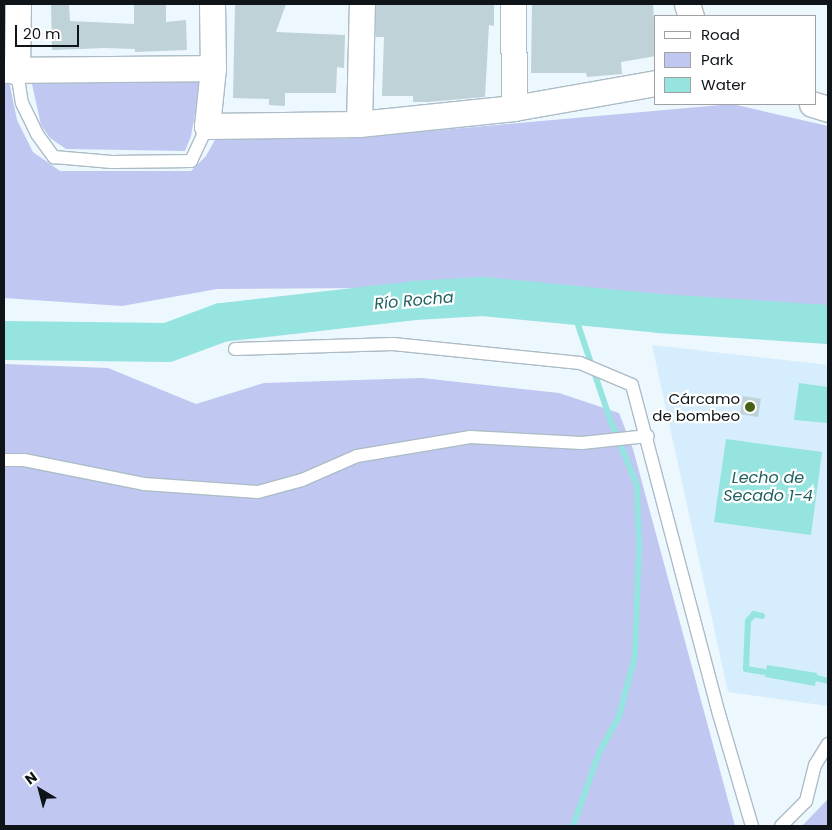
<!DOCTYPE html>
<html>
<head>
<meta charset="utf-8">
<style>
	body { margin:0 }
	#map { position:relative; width:832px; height:830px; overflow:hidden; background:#edf7fe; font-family:Poppins,sans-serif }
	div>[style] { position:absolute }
	.built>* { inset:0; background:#d5edfc }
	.green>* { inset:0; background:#c0c7f1 }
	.water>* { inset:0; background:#95e4e0 }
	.stream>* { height:6px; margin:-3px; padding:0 3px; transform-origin:3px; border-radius:3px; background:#95e4e0 }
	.river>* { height:39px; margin:-19.5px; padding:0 19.5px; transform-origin:19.5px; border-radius:19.5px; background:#95e4e0 }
	.building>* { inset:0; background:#bed2d7 }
	.roads { filter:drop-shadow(1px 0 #acbcc6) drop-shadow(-1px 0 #acbcc6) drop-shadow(0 1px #acbcc6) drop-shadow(0 -1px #acbcc6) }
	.service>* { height:12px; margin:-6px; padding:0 6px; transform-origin:6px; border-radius:6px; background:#fff }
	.minor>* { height:25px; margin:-12.5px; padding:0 12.5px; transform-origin:12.5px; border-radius:12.5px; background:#fff }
	.dots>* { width:14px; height:14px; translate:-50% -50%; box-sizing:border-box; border:2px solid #fff; border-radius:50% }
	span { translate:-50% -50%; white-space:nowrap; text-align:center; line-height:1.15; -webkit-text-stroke:4.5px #fff; paint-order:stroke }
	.poi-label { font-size:15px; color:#0e1417 }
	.right { translate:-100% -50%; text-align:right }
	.water-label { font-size:16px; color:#20615f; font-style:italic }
	.frame { position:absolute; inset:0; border:5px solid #0e1417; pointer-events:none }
	.legend { position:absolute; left:654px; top:15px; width:162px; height:90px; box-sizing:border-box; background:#fff; border:1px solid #9fa1a2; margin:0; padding:6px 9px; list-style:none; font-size:15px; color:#0e1417 }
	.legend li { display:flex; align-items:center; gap:10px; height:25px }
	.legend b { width:25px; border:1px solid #9fa1a2 }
	.north { position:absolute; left:15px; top:765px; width:50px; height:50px; -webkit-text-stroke:4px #fff; paint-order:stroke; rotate:323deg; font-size:14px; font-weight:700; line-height:20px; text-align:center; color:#0e1417 }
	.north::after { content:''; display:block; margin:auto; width:18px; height:22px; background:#0e1417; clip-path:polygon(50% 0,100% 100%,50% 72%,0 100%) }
	.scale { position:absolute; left:15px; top:25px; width:64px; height:22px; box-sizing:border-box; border:2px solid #0e1417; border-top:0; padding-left:6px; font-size:15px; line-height:18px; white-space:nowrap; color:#0e1417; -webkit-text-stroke:4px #fff; paint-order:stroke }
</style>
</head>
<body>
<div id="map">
	<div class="built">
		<i style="clip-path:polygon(652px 345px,828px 365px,828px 706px,728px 692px)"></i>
	</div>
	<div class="green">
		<i style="clip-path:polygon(4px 81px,9px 81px,17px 120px,33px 152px,60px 171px,191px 171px,206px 156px,216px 138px,341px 139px,732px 104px,828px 126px,828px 319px,509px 287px,217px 289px,122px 306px,4px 298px)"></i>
		<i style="clip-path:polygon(201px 81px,191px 136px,185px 151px,66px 149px,50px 138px,41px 125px,32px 84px)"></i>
		<i style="clip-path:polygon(4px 364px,108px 368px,196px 404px,264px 383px,422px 378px,559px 393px,619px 413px,633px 449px,735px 826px,4px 826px)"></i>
		<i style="clip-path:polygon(828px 799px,828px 826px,802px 826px)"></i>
	</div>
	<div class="water">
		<i style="clip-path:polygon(799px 383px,828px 387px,828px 423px,794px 420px)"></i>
		<i style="clip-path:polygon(726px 439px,822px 452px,811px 535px,714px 522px)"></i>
		<i style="clip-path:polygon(767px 665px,817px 673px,815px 686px,765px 677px)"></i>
	</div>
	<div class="stream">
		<i style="left:571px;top:304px;width:125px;rotate:71.3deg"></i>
		<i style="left:611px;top:422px;width:68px;rotate:67.6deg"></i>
		<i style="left:637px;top:485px;width:61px;rotate:88.1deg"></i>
		<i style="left:639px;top:546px;width:110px;rotate:92.1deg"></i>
		<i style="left:635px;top:656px;width:62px;rotate:104.9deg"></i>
		<i style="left:619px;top:716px;width:42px;rotate:118.4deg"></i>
		<i style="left:599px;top:753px;width:77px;rotate:109.6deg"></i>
		<i style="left:762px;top:616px;width:8px;rotate:-166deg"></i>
		<i style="left:754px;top:614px;width:9px;rotate:131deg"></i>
		<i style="left:748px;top:621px;width:48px;rotate:92.4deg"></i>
		<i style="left:746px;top:669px;width:20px;rotate:9deg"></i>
		<i style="left:816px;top:678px;width:12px;rotate:14deg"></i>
	</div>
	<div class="river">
		<i style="left:4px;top:340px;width:163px;rotate:0.7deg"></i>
		<i style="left:167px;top:342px;width:58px;rotate:-20.3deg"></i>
		<i style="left:221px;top:322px;width:194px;rotate:-6.5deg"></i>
		<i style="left:414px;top:300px;width:68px;rotate:-3.4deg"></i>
		<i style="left:482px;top:296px;width:177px;rotate:5.5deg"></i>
		<i style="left:658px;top:313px;width:170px;rotate:3.7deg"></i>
	</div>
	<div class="building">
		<i style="clip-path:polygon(51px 4px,69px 4px,70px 21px,134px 24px,134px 4px,166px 4px,166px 22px,186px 20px,187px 50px,135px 52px,135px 49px,105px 48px,52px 50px)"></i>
		<i style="clip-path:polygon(235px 4px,286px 4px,276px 32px,345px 35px,344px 68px,337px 67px,336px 93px,285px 93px,285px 106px,269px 105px,269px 99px,233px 98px)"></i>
		<i style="clip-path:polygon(376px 4px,494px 4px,494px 26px,489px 25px,485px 97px,428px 102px,413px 102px,413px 96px,382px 96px,384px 37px,376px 37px)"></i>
		<i style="clip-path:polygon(532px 4px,653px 4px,656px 56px,621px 62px,622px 74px,587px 77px,586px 73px,531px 73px)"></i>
		<i style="clip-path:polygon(743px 396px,761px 399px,758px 417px,740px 414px)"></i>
	</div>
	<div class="roads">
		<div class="service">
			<i style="left:17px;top:72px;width:31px;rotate:81deg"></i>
			<i style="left:22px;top:103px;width:34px;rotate:64deg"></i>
			<i style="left:37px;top:134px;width:29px;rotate:54deg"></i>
			<i style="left:54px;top:157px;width:58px;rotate:4.9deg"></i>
			<i style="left:112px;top:162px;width:79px;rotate:-0.7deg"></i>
			<i style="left:191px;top:161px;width:38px;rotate:-65deg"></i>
			<i style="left:235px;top:349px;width:158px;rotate:-1.8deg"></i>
			<i style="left:393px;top:344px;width:188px;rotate:5.8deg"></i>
			<i style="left:580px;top:363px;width:56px;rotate:22.9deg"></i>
			<i style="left:632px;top:385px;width:340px;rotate:75.2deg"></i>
			<i style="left:719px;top:714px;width:117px;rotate:73.6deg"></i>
			<i style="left:4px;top:460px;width:20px"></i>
			<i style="left:24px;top:460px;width:122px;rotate:11.3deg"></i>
			<i style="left:144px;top:484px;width:114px;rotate:4deg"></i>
			<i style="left:258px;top:492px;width:46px;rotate:-15.3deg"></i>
			<i style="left:302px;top:480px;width:60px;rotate:-23.6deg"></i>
			<i style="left:357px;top:456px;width:115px;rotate:-9.5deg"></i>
			<i style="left:470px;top:437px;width:112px;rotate:3.1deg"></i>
			<i style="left:582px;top:443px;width:66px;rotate:-6.1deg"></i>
			<i style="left:781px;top:826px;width:35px;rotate:-45deg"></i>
			<i style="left:806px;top:801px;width:37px;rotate:-76deg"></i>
			<i style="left:815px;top:765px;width:25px;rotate:-58deg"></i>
		</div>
		<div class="minor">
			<i style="left:212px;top:4px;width:64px;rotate:89.1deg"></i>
			<i style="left:213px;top:68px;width:58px;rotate:95.9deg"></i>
			<i style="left:207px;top:126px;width:152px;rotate:-0.8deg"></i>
			<i style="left:359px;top:124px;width:156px;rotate:-5.9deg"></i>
			<i style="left:514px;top:108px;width:144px;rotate:-10deg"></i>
			<i style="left:513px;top:4px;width:104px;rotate:89.4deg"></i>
			<i style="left:687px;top:4px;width:13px;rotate:72deg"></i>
			<i style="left:4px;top:70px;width:209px;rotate:-0.5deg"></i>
			<i style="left:17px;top:72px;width:68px;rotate:-89.2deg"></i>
			<i style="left:812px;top:104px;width:17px;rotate:17deg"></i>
			<i style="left:359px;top:124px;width:120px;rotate:-88.6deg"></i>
		</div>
	</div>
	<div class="dots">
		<i style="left:750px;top:407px;background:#466111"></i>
	</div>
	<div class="poi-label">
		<span class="right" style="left:740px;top:407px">Cárcamo<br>de bombeo</span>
	</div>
	<div class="water-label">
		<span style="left:414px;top:301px;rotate:-5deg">Río Rocha</span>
		<span style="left:768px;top:487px">Lecho de<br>Secado 1-4</span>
	</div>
	<div class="frame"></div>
	<ul class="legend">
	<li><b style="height:6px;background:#fff"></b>Road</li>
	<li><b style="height:14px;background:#c0c7f1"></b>Park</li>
	<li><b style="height:14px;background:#95e4e0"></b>Water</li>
	</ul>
	<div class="north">N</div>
	<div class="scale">20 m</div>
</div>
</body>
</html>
